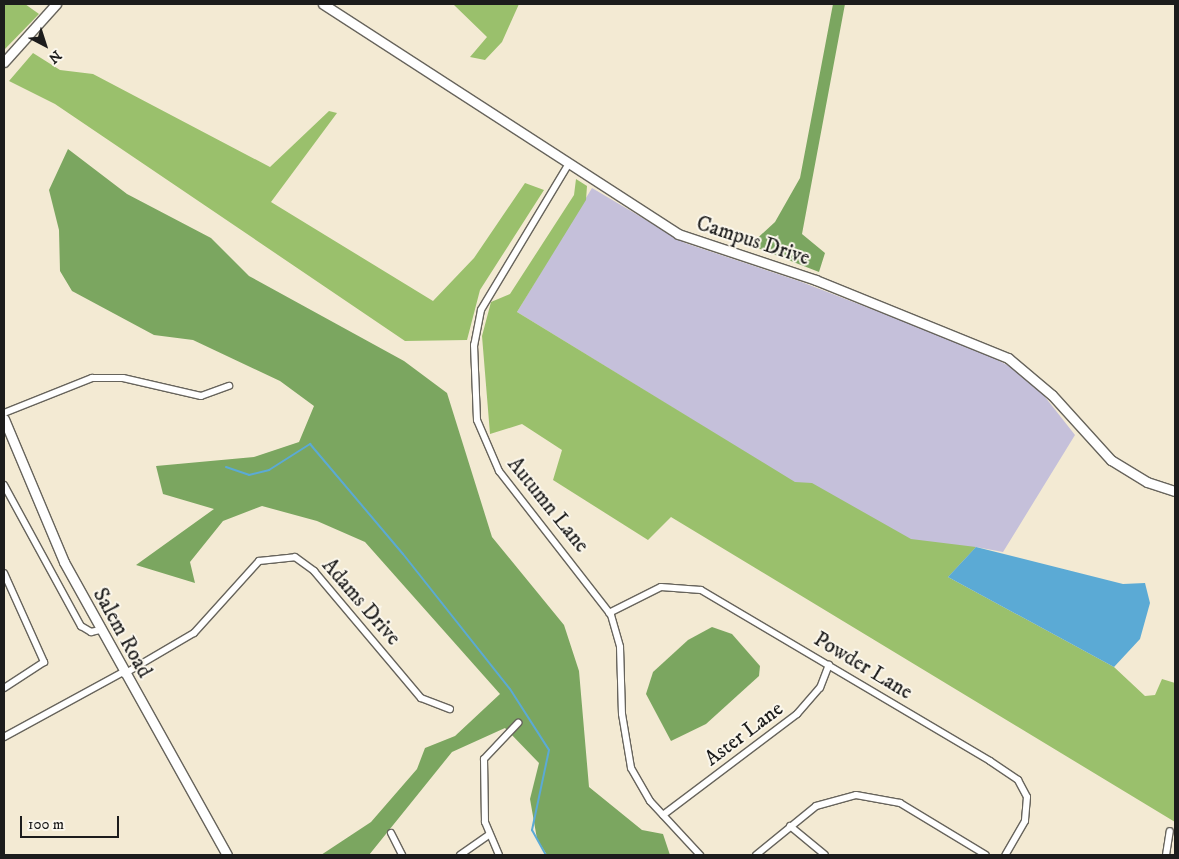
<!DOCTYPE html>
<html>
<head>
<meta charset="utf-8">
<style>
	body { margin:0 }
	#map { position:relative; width:1179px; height:859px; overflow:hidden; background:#f3ead3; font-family:"IM FELL DW Pica",serif }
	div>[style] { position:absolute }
	.industrial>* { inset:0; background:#c5c0da }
	.green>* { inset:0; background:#9ac06c }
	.forest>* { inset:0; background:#7ba660 }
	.water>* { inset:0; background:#5baad5 }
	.stream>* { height:2px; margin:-1px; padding:0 1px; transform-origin:1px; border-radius:1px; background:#5baad5 }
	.roads { filter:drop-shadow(1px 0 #67645c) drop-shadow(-1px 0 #67645c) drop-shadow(0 1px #67645c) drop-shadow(0 -1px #67645c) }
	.street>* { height:6px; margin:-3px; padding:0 3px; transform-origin:3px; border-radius:3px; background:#fff }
	.secondary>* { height:9px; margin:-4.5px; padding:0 4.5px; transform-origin:4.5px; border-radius:4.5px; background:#fff }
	span { translate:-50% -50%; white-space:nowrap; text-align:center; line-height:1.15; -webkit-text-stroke:4px #fbf7ec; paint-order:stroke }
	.street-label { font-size:21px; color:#1c1c1c }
	.frame { position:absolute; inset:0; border:5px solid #1c1c1c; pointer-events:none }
	.north { position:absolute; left:20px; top:20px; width:50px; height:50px; -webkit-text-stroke:4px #fbf7ec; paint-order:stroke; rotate:140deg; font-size:14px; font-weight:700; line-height:20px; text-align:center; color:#1c1c1c }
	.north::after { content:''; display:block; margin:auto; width:18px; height:22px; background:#1c1c1c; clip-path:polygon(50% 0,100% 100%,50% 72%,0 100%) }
	.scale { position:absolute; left:20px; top:816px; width:99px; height:22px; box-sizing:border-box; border:2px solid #1c1c1c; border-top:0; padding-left:6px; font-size:15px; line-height:18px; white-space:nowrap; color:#1c1c1c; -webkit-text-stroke:4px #fbf7ec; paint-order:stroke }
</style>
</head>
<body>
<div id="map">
	<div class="industrial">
		<i style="clip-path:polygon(592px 188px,685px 243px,799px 281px,980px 351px,1011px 367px,1038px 388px,1075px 435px,1003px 552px,976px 547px,948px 577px,517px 312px)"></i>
	</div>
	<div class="green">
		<i style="clip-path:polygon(4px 4px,25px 4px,39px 14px,4px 50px)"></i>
		<i style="clip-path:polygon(453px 4px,519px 4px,502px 42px,485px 60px,470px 57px,487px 37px)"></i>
		<i style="clip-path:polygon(33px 53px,60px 70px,93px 74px,270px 167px,329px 111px,337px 113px,271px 202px,433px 301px,474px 258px,525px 183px,544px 190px,480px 290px,467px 340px,405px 341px,55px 104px,9px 81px)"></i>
		<i style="clip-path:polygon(576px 179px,587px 186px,586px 200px,517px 312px,795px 482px,812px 483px,911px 539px,976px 547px,948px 577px,1114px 667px,1145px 696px,1155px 695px,1162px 679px,1175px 683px,1175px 822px,671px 517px,648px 540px,553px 480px,562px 450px,522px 424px,490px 434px,482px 336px,491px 302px,510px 294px,574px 195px)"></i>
	</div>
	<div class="forest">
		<i style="clip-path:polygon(833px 4px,845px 4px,802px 234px,825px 253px,819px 272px,750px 245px,775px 222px,800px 178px)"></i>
		<i style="clip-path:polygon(68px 149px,127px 194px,211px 238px,249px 276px,404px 361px,447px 393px,492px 537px,564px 625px,579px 671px,589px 787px,642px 830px,663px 834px,670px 855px,547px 855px,537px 839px,530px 799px,539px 763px,505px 728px,452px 752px,369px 855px,321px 855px,371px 822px,417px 769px,425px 748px,455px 736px,500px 694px,365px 542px,317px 521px,262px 506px,223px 521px,190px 562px,195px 583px,136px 565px,214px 509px,163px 494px,156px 466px,254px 457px,299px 442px,314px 406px,280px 381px,193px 340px,154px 335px,72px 291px,60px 271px,59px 230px,49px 190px)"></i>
		<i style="clip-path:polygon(712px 627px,732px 634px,760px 666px,759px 676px,706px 724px,671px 741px,646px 694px,653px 672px,688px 640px)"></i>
	</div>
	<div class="water">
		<i style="clip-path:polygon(976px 547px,1123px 584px,1145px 583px,1150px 603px,1140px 639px,1114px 667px,948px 577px)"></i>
	</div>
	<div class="stream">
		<i style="left:226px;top:467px;width:24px;rotate:19deg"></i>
		<i style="left:249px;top:475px;width:21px;rotate:-14deg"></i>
		<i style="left:269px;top:470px;width:49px;rotate:-32.4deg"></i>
		<i style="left:310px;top:444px;width:144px;rotate:49.8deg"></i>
		<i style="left:403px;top:554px;width:172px;rotate:51.6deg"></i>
		<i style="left:510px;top:689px;width:72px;rotate:57.4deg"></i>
		<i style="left:549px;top:750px;width:82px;rotate:102deg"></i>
		<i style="left:532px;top:830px;width:29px;rotate:61deg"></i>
	</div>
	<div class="roads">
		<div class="street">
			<i style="left:568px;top:165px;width:169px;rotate:121deg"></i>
			<i style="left:481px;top:310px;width:36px;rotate:101deg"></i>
			<i style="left:474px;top:345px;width:75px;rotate:87.7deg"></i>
			<i style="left:477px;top:420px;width:56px;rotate:66.7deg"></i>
			<i style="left:499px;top:471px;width:182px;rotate:52.1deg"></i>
			<i style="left:611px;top:615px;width:33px;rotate:74deg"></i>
			<i style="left:620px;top:647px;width:67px;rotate:88.3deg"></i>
			<i style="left:622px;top:714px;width:55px;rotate:80.5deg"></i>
			<i style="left:631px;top:768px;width:38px;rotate:60deg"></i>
			<i style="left:650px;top:801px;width:74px;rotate:47.2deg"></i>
			<i style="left:4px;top:413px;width:95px;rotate:-21.7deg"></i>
			<i style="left:92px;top:378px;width:31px"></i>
			<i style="left:123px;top:378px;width:80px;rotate:13deg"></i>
			<i style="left:201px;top:396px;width:30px;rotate:-20deg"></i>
			<i style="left:4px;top:485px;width:161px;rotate:61.4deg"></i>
			<i style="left:81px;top:626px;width:12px;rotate:31deg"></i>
			<i style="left:91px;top:632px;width:9px;rotate:-13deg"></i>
			<i style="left:4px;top:573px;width:98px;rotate:65.8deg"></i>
			<i style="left:44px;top:662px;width:48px;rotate:147deg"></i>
			<i style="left:609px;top:613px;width:58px;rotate:-26.6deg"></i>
			<i style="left:661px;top:587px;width:40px;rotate:4.3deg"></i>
			<i style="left:701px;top:590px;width:336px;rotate:30.6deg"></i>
			<i style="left:990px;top:761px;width:34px;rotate:34deg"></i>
			<i style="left:1018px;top:780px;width:19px;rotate:62deg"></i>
			<i style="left:1027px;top:797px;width:24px;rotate:95deg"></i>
			<i style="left:1025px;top:821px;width:39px;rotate:120deg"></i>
			<i style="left:124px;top:674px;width:81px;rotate:-30.4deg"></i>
			<i style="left:194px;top:633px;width:97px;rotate:-47.9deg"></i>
			<i style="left:259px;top:561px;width:36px;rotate:-6deg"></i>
			<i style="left:295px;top:557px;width:24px;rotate:36deg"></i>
			<i style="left:314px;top:571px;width:166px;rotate:49.9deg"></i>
			<i style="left:421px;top:698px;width:31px;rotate:21deg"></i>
			<i style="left:4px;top:737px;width:136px;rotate:-28.6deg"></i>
			<i style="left:663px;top:815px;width:168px;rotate:-37deg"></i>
			<i style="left:797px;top:714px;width:35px;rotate:-49deg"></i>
			<i style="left:820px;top:688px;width:25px;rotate:-69deg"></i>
			<i style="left:790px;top:826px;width:45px;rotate:39.6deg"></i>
			<i style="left:391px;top:833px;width:25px;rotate:63deg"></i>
			<i style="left:460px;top:855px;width:35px;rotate:-35deg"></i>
			<i style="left:499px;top:855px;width:36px;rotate:-113deg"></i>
			<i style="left:485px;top:822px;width:63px;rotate:-90.9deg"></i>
			<i style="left:484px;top:759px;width:50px;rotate:-46.6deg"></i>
			<i style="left:756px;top:855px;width:77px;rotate:-39.2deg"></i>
			<i style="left:816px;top:806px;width:41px;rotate:-15.4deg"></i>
			<i style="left:856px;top:795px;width:45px;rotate:10.3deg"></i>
			<i style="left:900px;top:803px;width:100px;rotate:31.2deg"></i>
			<i style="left:1166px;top:855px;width:24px;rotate:-81deg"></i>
		</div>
		<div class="secondary">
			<i style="left:323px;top:4px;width:423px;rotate:32.9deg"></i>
			<i style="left:678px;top:234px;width:145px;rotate:18.4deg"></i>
			<i style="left:816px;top:280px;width:207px;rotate:22.1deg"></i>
			<i style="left:1008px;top:358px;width:57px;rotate:40.1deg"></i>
			<i style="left:1052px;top:395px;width:88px;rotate:47.8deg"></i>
			<i style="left:1111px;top:460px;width:42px;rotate:31.4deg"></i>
			<i style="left:1147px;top:482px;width:29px;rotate:18deg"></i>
			<i style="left:4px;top:62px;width:78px;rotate:-48.1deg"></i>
			<i style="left:4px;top:419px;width:155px;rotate:67.2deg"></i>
			<i style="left:64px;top:562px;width:335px;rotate:60.9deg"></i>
		</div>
	</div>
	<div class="street-label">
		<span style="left:753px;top:241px;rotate:18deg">Campus Drive</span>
		<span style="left:548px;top:505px;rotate:51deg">Autumn Lane</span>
		<span style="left:361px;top:602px;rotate:49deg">Adams Drive</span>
		<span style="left:122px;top:633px;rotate:61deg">Salem Road</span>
		<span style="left:863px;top:666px;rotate:31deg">Powder Lane</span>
		<span style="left:744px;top:734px;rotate:-37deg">Aster Lane</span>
	</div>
	<div class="frame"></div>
	<div class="north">N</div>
	<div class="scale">100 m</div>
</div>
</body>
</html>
